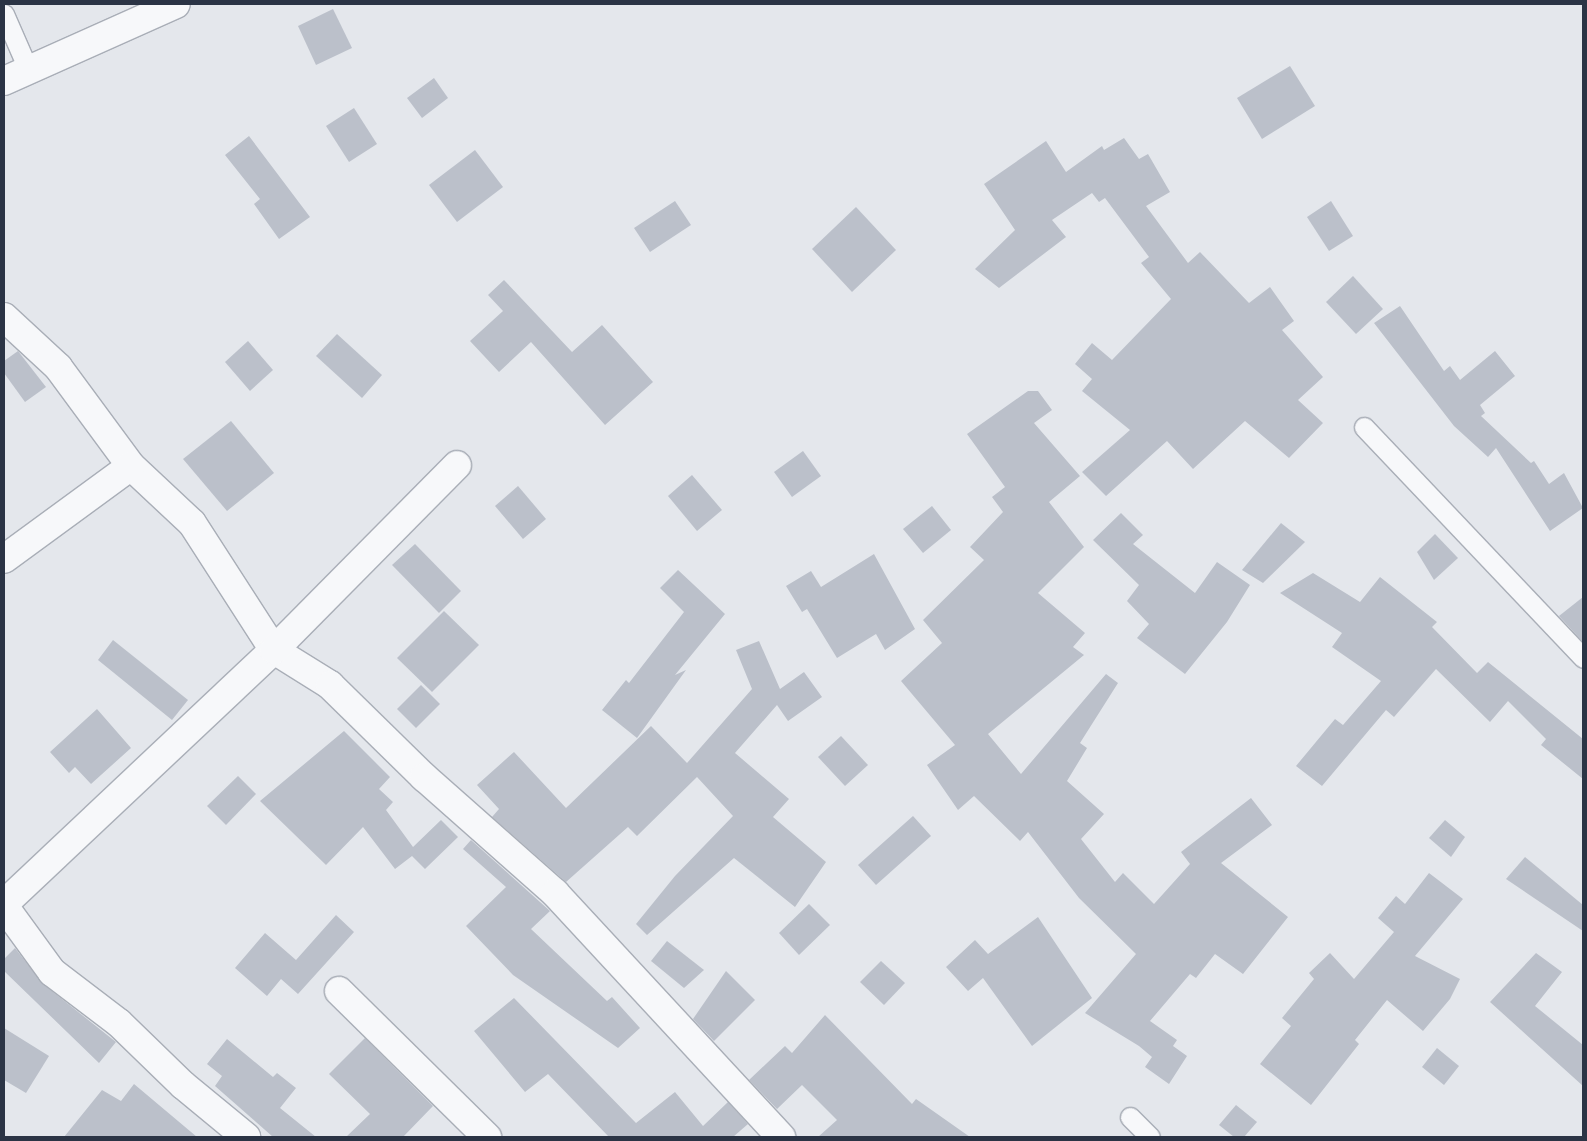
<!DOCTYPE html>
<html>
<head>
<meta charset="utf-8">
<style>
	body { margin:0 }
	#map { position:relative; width:1587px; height:1141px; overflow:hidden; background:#e4e7ec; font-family:Montserrat,sans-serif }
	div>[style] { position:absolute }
	.building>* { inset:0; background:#bbc0ca }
	.roads { filter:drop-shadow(1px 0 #a9aeb7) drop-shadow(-1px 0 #a9aeb7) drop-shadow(0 1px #a9aeb7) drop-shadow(0 -1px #a9aeb7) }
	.service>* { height:19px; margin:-9.5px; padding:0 9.5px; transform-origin:9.5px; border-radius:9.5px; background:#f7f8fa }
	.minor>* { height:28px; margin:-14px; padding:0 14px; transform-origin:14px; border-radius:14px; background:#f7f8fa }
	span { translate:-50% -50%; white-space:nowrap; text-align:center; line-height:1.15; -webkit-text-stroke:4px #f4f6f9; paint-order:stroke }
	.frame { position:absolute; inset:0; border:5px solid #2b3445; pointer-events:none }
</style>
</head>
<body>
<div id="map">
	<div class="building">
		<i style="clip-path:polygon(333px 9px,352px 48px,316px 65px,298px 26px)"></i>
		<i style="clip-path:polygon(1290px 66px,1315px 106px,1262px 139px,1237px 98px)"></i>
		<i style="clip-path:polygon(434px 78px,448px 98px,422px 118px,407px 98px)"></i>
		<i style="clip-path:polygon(354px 108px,377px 144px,349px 162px,326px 126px)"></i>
		<i style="clip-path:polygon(249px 136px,310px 217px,279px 239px,254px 204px,260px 199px,225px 155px)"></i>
		<i style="clip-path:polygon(1124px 138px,1139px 159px,1148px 154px,1170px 192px,1146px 206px,1188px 263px,1200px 252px,1249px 303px,1270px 287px,1294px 321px,1282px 330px,1323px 377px,1298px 400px,1323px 423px,1289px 458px,1245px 421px,1193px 469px,1167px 441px,1106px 496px,1082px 472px,1130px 430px,1082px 391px,1092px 379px,1075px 364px,1092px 343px,1112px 360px,1171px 299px,1141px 263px,1149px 257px,1105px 198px,1099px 202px,1092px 193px,1052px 220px,1066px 237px,999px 288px,975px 269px,1015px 230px,984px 184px,1046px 141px,1066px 172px,1102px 146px,1104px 150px)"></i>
		<i style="clip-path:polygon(475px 150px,503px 187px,457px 222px,429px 185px)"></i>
		<i style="clip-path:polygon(675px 201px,691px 225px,650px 252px,634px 228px)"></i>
		<i style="clip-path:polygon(1331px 201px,1353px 236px,1329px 251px,1307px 217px)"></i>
		<i style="clip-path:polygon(856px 207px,896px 250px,852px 292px,812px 249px)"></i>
		<i style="clip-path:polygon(1353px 276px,1383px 309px,1356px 334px,1326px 302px)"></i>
		<i style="clip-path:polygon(504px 280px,572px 352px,602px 325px,653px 382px,605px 425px,531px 342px,499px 372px,470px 341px,503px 311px,488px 295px)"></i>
		<i style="clip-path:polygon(1400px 306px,1444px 371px,1450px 366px,1460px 380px,1495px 351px,1515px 376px,1480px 405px,1485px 413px,1481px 416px,1531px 463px,1534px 461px,1549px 484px,1564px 473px,1583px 508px,1550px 531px,1496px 448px,1488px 457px,1454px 426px,1374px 323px)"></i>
		<i style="clip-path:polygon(337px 334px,382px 375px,362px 398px,316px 356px)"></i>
		<i style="clip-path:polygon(248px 341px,273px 370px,250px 391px,225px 362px)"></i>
		<i style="clip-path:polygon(18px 351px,46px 387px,25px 402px,4px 373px,4px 361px)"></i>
		<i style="clip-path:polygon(1028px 391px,1038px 391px,1052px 410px,1034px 423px,1080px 476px,1049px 502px,1084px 547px,1038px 593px,1085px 633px,1073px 647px,1084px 655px,988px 734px,1021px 774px,1106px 674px,1118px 683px,1080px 743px,1087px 748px,1067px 781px,1104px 814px,1081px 839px,1115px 882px,1123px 873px,1154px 904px,1190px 864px,1181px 852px,1251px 798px,1272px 825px,1221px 863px,1288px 917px,1243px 974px,1215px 954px,1196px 978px,1190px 974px,1150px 1021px,1177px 1040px,1173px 1046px,1187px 1056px,1169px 1084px,1145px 1067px,1152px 1057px,1139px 1046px,1085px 1013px,1136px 954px,1079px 898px,1028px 832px,1020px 841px,974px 796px,958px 810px,927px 765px,955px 745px,901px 681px,942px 643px,923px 620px,984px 560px,970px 547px,1003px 512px,992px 497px,1005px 487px,967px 434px)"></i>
		<i style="clip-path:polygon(231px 421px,274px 473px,227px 511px,183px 459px)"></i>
		<i style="clip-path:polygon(803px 451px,821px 476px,792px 497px,774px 472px)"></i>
		<i style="clip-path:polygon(692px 475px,722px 510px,697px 531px,668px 496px)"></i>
		<i style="clip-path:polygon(518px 486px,546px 519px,523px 539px,495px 506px)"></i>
		<i style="clip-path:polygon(932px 506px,951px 530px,923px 553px,903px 529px)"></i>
		<i style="clip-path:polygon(1121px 513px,1143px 535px,1133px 544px,1195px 593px,1217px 562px,1250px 585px,1227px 622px,1185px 674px,1137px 638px,1149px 624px,1127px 601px,1139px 585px,1093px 540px)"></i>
		<i style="clip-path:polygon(1281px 523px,1305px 542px,1263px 583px,1242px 570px)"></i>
		<i style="clip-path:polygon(1435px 534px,1458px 558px,1434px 580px,1417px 552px)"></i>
		<i style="clip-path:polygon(415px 544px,461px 591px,439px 613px,392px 565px)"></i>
		<i style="clip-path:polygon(874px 554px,915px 629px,885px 650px,876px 634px,837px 658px,807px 609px,802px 612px,786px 586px,811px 571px,821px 587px)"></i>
		<i style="clip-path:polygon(678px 570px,725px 614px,675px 675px,686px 670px,637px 738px,602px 710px,626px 680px,629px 683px,684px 612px,660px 588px)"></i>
		<i style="clip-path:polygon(1313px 573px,1360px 602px,1380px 577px,1437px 622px,1432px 627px,1477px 673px,1488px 662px,1583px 739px,1583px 779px,1541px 745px,1546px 739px,1508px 701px,1490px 722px,1436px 669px,1394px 717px,1386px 710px,1322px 786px,1296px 766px,1335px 719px,1343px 725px,1381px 681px,1332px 647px,1342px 633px,1280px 593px)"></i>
		<i style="clip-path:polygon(1583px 597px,1583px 642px,1559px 616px)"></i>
		<i style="clip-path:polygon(444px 611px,479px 645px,432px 692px,397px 658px)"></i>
		<i style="clip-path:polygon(113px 640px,188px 700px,172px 720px,98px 660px)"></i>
		<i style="clip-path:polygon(759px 641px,780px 689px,804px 672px,822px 697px,788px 721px,777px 705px,735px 753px,789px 799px,773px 817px,826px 862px,795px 907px,734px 858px,647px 935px,636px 924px,675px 876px,733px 816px,697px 777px,637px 836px,628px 827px,566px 882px,492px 817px,499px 809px,477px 785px,514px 752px,566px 808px,651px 726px,687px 763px,752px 689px,736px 650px)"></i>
		<i style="clip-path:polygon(421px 685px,440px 704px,416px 728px,397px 709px)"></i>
		<i style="clip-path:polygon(97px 709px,131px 748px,91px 784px,75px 767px,69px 773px,50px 752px)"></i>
		<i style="clip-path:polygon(344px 731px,390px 777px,379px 789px,393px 802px,386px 810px,413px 847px,441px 820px,458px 837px,425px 869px,412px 856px,395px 869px,363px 827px,326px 865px,260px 801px)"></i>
		<i style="clip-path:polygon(841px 736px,868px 765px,845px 786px,818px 757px)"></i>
		<i style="clip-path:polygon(238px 776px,256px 794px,226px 825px,207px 806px)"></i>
		<i style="clip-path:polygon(913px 816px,931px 836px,876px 885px,858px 865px)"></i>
		<i style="clip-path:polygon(1445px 820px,1465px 837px,1451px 857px,1429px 838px)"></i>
		<i style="clip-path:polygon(471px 840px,550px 911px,531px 929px,607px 1001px,612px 997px,640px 1028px,618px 1048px,513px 975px,466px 926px,506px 887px,463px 849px)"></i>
		<i style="clip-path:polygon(1525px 857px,1583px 905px,1583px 931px,1506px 879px)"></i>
		<i style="clip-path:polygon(1429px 873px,1463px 899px,1415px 956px,1460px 979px,1450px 999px,1423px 1031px,1387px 1000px,1355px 1040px,1359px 1044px,1311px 1105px,1260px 1064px,1291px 1026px,1282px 1018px,1314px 979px,1309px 973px,1330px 953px,1354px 979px,1394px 932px,1378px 918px,1396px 896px,1405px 904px)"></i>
		<i style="clip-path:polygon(809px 904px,830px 925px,799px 955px,779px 933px)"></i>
		<i style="clip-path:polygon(336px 915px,354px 932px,298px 994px,281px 979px,267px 996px,235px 968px,265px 933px,296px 960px)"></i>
		<i style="clip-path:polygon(1038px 917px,1092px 998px,1032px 1046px,983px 978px,968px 991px,946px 967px,975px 940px,988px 954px)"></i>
		<i style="clip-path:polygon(667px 941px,704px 970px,684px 988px,651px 961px)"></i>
		<i style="clip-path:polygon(15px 948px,43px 984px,116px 1042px,99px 1063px,4px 971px,4px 959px)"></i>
		<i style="clip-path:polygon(1536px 953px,1562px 972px,1535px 1006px,1583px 1045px,1583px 1086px,1490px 1002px)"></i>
		<i style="clip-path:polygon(881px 961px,905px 983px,884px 1005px,860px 982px)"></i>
		<i style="clip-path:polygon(726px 971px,755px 1000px,714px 1041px,693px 1019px)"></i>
		<i style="clip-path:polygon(514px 998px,636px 1123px,675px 1092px,703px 1126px,728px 1102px,748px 1124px,733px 1137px,609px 1137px,548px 1074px,525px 1092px,474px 1031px)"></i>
		<i style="clip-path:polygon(825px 1015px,912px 1104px,916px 1099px,970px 1137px,818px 1137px,837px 1120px,802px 1085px,777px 1109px,749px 1080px,785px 1046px,792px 1053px)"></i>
		<i style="clip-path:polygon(4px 1028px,49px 1056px,26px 1093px,4px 1080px)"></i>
		<i style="clip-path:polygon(365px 1038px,433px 1106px,403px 1137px,346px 1137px,370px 1114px,329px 1074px)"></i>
		<i style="clip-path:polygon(227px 1039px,273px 1077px,277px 1073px,296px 1088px,280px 1108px,316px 1137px,273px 1137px,215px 1086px,222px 1076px,207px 1064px)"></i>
		<i style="clip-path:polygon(1437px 1048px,1459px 1066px,1444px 1085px,1422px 1067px)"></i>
		<i style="clip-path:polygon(134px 1084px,197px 1137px,64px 1137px,102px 1090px,121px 1101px)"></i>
		<i style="clip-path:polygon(1236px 1105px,1257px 1122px,1244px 1137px,1234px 1137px,1219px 1125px)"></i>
	</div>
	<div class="roads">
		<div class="service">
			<i style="left:4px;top:14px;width:60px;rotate:66.4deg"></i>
			<i style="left:1364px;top:427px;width:318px;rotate:46.5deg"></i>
			<i style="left:1130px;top:1117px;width:28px;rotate:45deg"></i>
		</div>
		<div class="minor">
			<i style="left:4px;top:81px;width:188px;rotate:-24.1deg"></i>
			<i style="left:4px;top:317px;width:74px;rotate:42.8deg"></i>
			<i style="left:58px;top:367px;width:123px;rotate:53.6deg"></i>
			<i style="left:131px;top:466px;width:83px;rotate:43.1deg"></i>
			<i style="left:192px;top:523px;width:151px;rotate:57.2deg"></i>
			<i style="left:274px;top:650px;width:66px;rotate:32deg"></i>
			<i style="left:330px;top:685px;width:132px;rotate:44.4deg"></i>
			<i style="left:424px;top:777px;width:175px;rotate:41.5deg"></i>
			<i style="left:555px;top:893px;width:333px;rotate:47.2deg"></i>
			<i style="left:4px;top:559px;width:157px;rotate:-36.2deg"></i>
			<i style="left:4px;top:904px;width:371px;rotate:-43.3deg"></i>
			<i style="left:274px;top:650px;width:260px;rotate:-45.3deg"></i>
			<i style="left:4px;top:906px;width:82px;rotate:54deg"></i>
			<i style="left:52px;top:972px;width:84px;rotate:37.3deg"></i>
			<i style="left:119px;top:1023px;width:89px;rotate:44.1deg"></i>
			<i style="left:183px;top:1085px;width:82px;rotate:39.5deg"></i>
			<i style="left:339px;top:991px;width:208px;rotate:44.6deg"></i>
		</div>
	</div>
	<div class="frame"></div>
</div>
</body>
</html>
